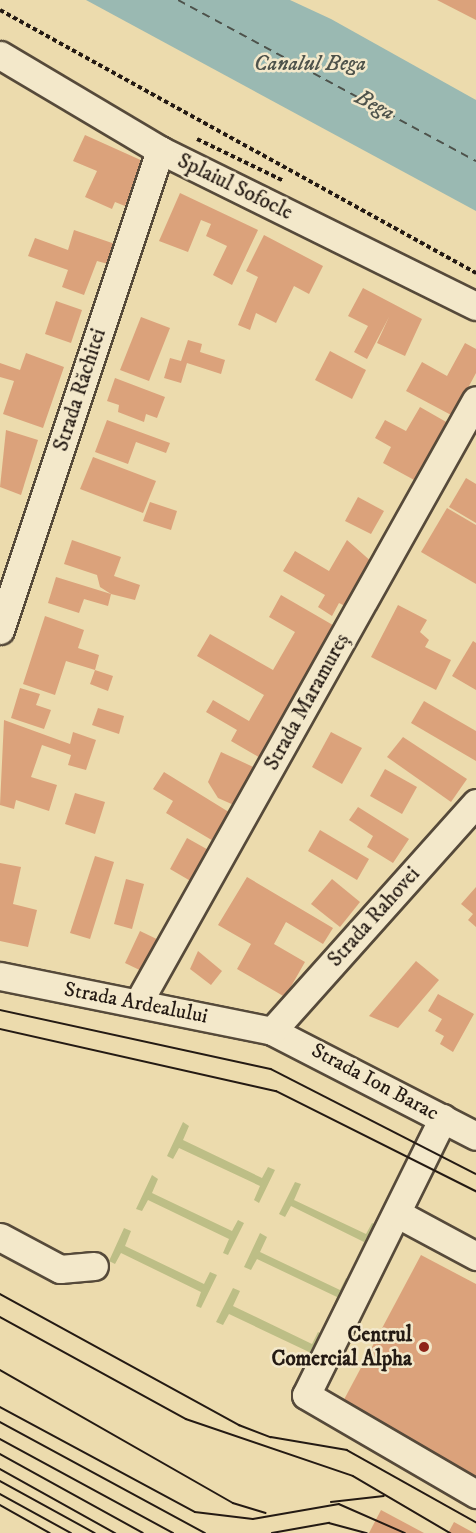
<!DOCTYPE html>
<html>
<head>
<meta charset="utf-8">
<style>
	body { margin:0 }
	#map { position:relative; width:476px; height:1533px; overflow:hidden; background:#ecdbad; font-family:"IM FELL DW Pica",serif }
	div>[style] { position:absolute }
	.green>* { inset:0; background:#bdbe86 }
	.water>* { inset:0; background:#9ab9b2 }
	.ferry>* { height:1.5px; margin-top:-0.75px; transform-origin:0; background:repeating-linear-gradient(90deg,#4d524b 0 8px,transparent 0 14px) }
	.building>* { inset:0; background:#dba27b }
	.path>* { height:4px; margin-top:-2px; transform-origin:0; background:repeating-linear-gradient(90deg,#241a13 0 4.5px,transparent 0 7.5px) }
	.roads { filter:drop-shadow(2px 0 #564a3a) drop-shadow(-2px 0 #564a3a) drop-shadow(0 2px #564a3a) drop-shadow(0 -2px #564a3a) }
	.minor>* { height:27px; margin:-13.5px; padding:0 13.5px; transform-origin:13.5px; border-radius:13.5px; background:#f3e8ca }
	.tram>* { height:1.5px; margin:-0.75px; padding:0 0.75px; transform-origin:0.75px; border-radius:0.75px; background:#241a13 }
	.dots>* { width:16px; height:16px; translate:-50% -50%; box-sizing:border-box; border:3px solid #f3e8ca; border-radius:50% }
	span { translate:-50% -50%; white-space:nowrap; text-align:center; line-height:1.15; -webkit-text-stroke:5px #f3e8ca; paint-order:stroke }
	.street-label { font-size:21px; color:#241a13 }
	.poi-label { font-size:21px; color:#241a13; font-weight:700 }
	.right { translate:-100% -50%; text-align:right }
	.water-label { font-size:22px; color:#4d524b; font-style:italic }
</style>
</head>
<body>
<div id="map">
	<div class="green">
		<i style="clip-path:polygon(183px 1122px,189px 1126px,183px 1140px,262px 1178px,268px 1167px,275px 1170px,259px 1203px,254px 1200px,260px 1186px,179px 1148px,173px 1159px,167px 1156px)"></i>
		<i style="clip-path:polygon(152px 1175px,158px 1179px,152px 1193px,232px 1231px,238px 1220px,244px 1223px,228px 1255px,223px 1253px,229px 1239px,148px 1200px,142px 1211px,136px 1209px)"></i>
		<i style="clip-path:polygon(295px 1182px,301px 1184px,294px 1200px,366px 1234px,372px 1223px,379px 1226px,363px 1259px,358px 1256px,364px 1242px,291px 1206px,285px 1217px,279px 1214px)"></i>
		<i style="clip-path:polygon(124px 1228px,131px 1231px,125px 1246px,204px 1284px,210px 1272px,217px 1275px,201px 1308px,196px 1306px,201px 1292px,121px 1253px,115px 1264px,109px 1261px)"></i>
		<i style="clip-path:polygon(260px 1233px,267px 1237px,260px 1252px,340px 1290px,346px 1278px,352px 1281px,337px 1314px,331px 1311px,337px 1297px,257px 1259px,251px 1270px,244px 1267px)"></i>
		<i style="clip-path:polygon(233px 1288px,240px 1291px,233px 1306px,312px 1344px,318px 1332px,325px 1336px,309px 1369px,303px 1366px,309px 1352px,229px 1314px,223px 1325px,216px 1322px)"></i>
	</div>
	<div class="water">
		<i style="clip-path:polygon(86px 0,290px 0,331px 19px,476px 100px,476px 211px)"></i>
	</div>
	<div class="ferry">
		<i style="left:178px;top:0;width:339px;rotate:28.4deg"></i>
	</div>
	<div class="building">
		<i style="clip-path:polygon(437px 0,476px 0,476px 20px)"></i>
		<i style="clip-path:polygon(85px 135px,145px 162px,125px 206px,115px 202px,112px 209px,85px 197px,97px 171px,73px 161px)"></i>
		<i style="clip-path:polygon(180px 193px,258px 230px,232px 285px,213px 275px,227px 246px,206px 236px,211px 224px,201px 220px,188px 252px,159px 241px)"></i>
		<i style="clip-path:polygon(74px 230px,115px 244px,108px 264px,97px 261px,84px 295px,62px 287px,68px 270px,28px 256px,35px 238px,68px 250px)"></i>
		<i style="clip-path:polygon(264px 235px,323px 266px,309px 294px,294px 286px,276px 323px,256px 313px,250px 330px,238px 325px,258px 277px,246px 271px)"></i>
		<i style="clip-path:polygon(363px 288px,422px 319px,405px 356px,377px 343px,389px 317px,367px 359px,354px 352px,368px 326px,348px 316px)"></i>
		<i style="clip-path:polygon(56px 301px,82px 310px,71px 343px,45px 334px)"></i>
		<i style="clip-path:polygon(141px 317px,170px 328px,149px 381px,120px 370px)"></i>
		<i style="clip-path:polygon(188px 340px,202px 344px,200px 352px,225px 360px,221px 374px,187px 363px,181px 383px,164px 378px,170px 358px,181px 361px)"></i>
		<i style="clip-path:polygon(465px 343px,476px 349px,476px 373px,453px 416px,406px 391px,422px 362px,447px 376px)"></i>
		<i style="clip-path:polygon(330px 351px,366px 370px,352px 399px,315px 380px)"></i>
		<i style="clip-path:polygon(26px 353px,64px 367px,43px 428px,3px 414px,14px 381px,0 377px,0 363px,20px 370px)"></i>
		<i style="clip-path:polygon(115px 378px,165px 397px,157px 418px,146px 414px,144px 422px,118px 412px,119px 405px,107px 401px)"></i>
		<i style="clip-path:polygon(420px 407px,448px 423px,416px 481px,383px 463px,391px 447px,375px 438px,385px 420px,406px 431px)"></i>
		<i style="clip-path:polygon(107px 420px,170px 443px,166px 453px,136px 442px,128px 464px,95px 452px)"></i>
		<i style="clip-path:polygon(6px 430px,38px 440px,21px 495px,0 487px)"></i>
		<i style="clip-path:polygon(93px 457px,156px 481px,143px 513px,80px 489px)"></i>
		<i style="clip-path:polygon(466px 478px,476px 484px,476px 523px,449px 507px)"></i>
		<i style="clip-path:polygon(358px 497px,384px 511px,371px 534px,345px 521px)"></i>
		<i style="clip-path:polygon(150px 502px,177px 511px,171px 530px,143px 521px)"></i>
		<i style="clip-path:polygon(447px 508px,476px 525px,476px 584px,421px 552px)"></i>
		<i style="clip-path:polygon(72px 540px,121px 557px,114px 576px,140px 585px,135px 600px,111px 594px,100px 587px,97px 575px,64px 564px)"></i>
		<i style="clip-path:polygon(347px 540px,373px 563px,347px 607px,339px 603px,332px 616px,318px 607px,325px 595px,283px 571px,295px 551px,329px 571px)"></i>
		<i style="clip-path:polygon(56px 577px,111px 594px,108px 606px,84px 599px,79px 613px,48px 603px)"></i>
		<i style="clip-path:polygon(281px 595px,338px 628px,262px 759px,231px 741px,237px 730px,206px 712px,213px 700px,249px 721px,264px 695px,197px 656px,210px 634px,273px 670px,295px 632px,269px 617px)"></i>
		<i style="clip-path:polygon(398px 605px,427px 620px,420px 632px,429px 640px,425px 647px,451px 660px,436px 690px,371px 657px)"></i>
		<i style="clip-path:polygon(45px 616px,84px 630px,78px 648px,99px 655px,95px 670px,113px 676px,108px 691px,90px 684px,95px 670px,66px 661px,55px 695px,23px 684px)"></i>
		<i style="clip-path:polygon(473px 641px,476px 643px,476px 690px,452px 676px)"></i>
		<i style="clip-path:polygon(20px 688px,40px 694px,36px 705px,51px 710px,44px 729px,11px 718px)"></i>
		<i style="clip-path:polygon(424px 701px,476px 731px,476px 761px,411px 723px)"></i>
		<i style="clip-path:polygon(98px 708px,124px 716px,119px 734px,92px 725px)"></i>
		<i style="clip-path:polygon(4px 720px,70px 744px,73px 732px,96px 740px,86px 770px,68px 765px,71px 755px,42px 745px,31px 777px,57px 785px,49px 811px,16px 800px,14px 809px,0 805px)"></i>
		<i style="clip-path:polygon(331px 732px,362px 748px,342px 784px,312px 767px)"></i>
		<i style="clip-path:polygon(403px 737px,467px 779px,451px 802px,387px 757px)"></i>
		<i style="clip-path:polygon(221px 752px,262px 771px,245px 810px,218px 798px,208px 782px)"></i>
		<i style="clip-path:polygon(385px 769px,417px 787px,402px 814px,370px 796px)"></i>
		<i style="clip-path:polygon(164px 772px,232px 814px,215px 842px,166px 813px,173px 801px,153px 789px)"></i>
		<i style="clip-path:polygon(75px 793px,105px 802px,95px 834px,65px 824px)"></i>
		<i style="clip-path:polygon(358px 807px,409px 839px,393px 863px,367px 847px,373px 836px,349px 820px)"></i>
		<i style="clip-path:polygon(320px 830px,369px 859px,357px 880px,308px 851px)"></i>
		<i style="clip-path:polygon(187px 838px,212px 852px,194px 883px,170px 869px)"></i>
		<i style="clip-path:polygon(95px 856px,114px 862px,90px 939px,70px 933px)"></i>
		<i style="clip-path:polygon(0 863px,21px 867px,13px 904px,37px 910px,28px 947px,0 941px)"></i>
		<i style="clip-path:polygon(247px 877px,333px 928px,323px 944px,286px 922px,274px 944px,305px 962px,285px 997px,237px 969px,251px 944px,218px 925px)"></i>
		<i style="clip-path:polygon(126px 879px,144px 884px,132px 929px,114px 924px)"></i>
		<i style="clip-path:polygon(332px 879px,360px 902px,340px 927px,311px 904px)"></i>
		<i style="clip-path:polygon(476px 887px,476px 927px,468px 920px,473px 914px,461px 904px)"></i>
		<i style="clip-path:polygon(140px 931px,165px 943px,150px 975px,125px 963px)"></i>
		<i style="clip-path:polygon(198px 951px,222px 971px,211px 985px,190px 969px)"></i>
		<i style="clip-path:polygon(416px 961px,439px 980px,398px 1028px,369px 1016px)"></i>
		<i style="clip-path:polygon(438px 994px,474px 1014px,453px 1052px,440px 1044px,444px 1036px,435px 1031px,442px 1019px,428px 1011px)"></i>
		<i style="clip-path:polygon(421px 1255px,476px 1284px,476px 1485px,339px 1409px)"></i>
		<i style="clip-path:polygon(381px 1510px,424px 1533px,369px 1533px)"></i>
		<i style="clip-path:polygon(454px 1522px,474px 1533px,448px 1533px)"></i>
	</div>
	<div class="path">
		<i style="left:0;top:10px;width:544px;rotate:28.92deg"></i>
		<i style="left:197px;top:139px;width:97px;rotate:25.8deg"></i>
	</div>
	<div class="roads">
		<div class="minor">
			<i style="left:0;top:55px;width:186px;rotate:30.7deg"></i>
			<i style="left:160px;top:150px;width:352px;rotate:26.3deg"></i>
			<i style="left:0;top:630px;width:506px;rotate:-71.57deg"></i>
			<i style="left:0;top:976px;width:278px;rotate:11.4deg"></i>
			<i style="left:272px;top:1031px;width:229px;rotate:27.2deg"></i>
			<i style="left:138px;top:1003px;width:691px;rotate:-60.73deg"></i>
			<i style="left:272px;top:1031px;width:306px;rotate:-48.2deg"></i>
			<i style="left:443px;top:1118px;width:309px;rotate:116.3deg"></i>
			<i style="left:306px;top:1395px;width:197px;rotate:30.2deg"></i>
			<i style="left:398px;top:1214px;width:89px;rotate:28.3deg"></i>
			<i style="left:0;top:1237px;width:68px;rotate:28.1deg"></i>
			<i style="left:60px;top:1269px;width:34px;rotate:-5deg"></i>
		</div>
	</div>
	<div class="tram">
		<i style="left:0;top:1010px;width:277px;rotate:12.3deg"></i>
		<i style="left:271px;top:1069px;width:230px;rotate:27.1deg"></i>
		<i style="left:0;top:1029px;width:283px;rotate:12.7deg"></i>
		<i style="left:276px;top:1091px;width:224px;rotate:26.6deg"></i>
		<i style="left:0;top:1294px;width:273px;rotate:28.7deg"></i>
		<i style="left:239px;top:1425px;width:34px;rotate:21deg"></i>
		<i style="left:271px;top:1437px;width:77px;rotate:9.7deg"></i>
		<i style="left:347px;top:1450px;width:148px;rotate:29.2deg"></i>
		<i style="left:0;top:1317px;width:212px;rotate:28.7deg"></i>
		<i style="left:186px;top:1419px;width:176px;rotate:18.8deg"></i>
		<i style="left:353px;top:1476px;width:113px;rotate:30.4deg"></i>
		<i style="left:0;top:1370px;width:268px;rotate:29.7deg"></i>
		<i style="left:233px;top:1503px;width:34px;rotate:17deg"></i>
		<i style="left:0;top:1407px;width:221px;rotate:28.3deg"></i>
		<i style="left:195px;top:1512px;width:58px;rotate:6.9deg"></i>
		<i style="left:253px;top:1519px;width:87px;rotate:-9.9deg"></i>
		<i style="left:339px;top:1504px;width:72px;rotate:23.7deg"></i>
		<i style="left:0;top:1422px;width:233px;rotate:28.4deg"></i>
		<i style="left:0;top:1439px;width:197px;rotate:28.5deg"></i>
		<i style="left:0;top:1454px;width:163px;rotate:28.9deg"></i>
		<i style="left:0;top:1469px;width:132px;rotate:29.1deg"></i>
		<i style="left:0;top:1481px;width:108px;rotate:28.7deg"></i>
		<i style="left:0;top:1494px;width:81px;rotate:28.8deg"></i>
		<i style="left:331px;top:1502px;width:53px;rotate:-6.5deg"></i>
		<i style="left:0;top:1505px;width:57px;rotate:29.2deg"></i>
		<i style="left:272px;top:1533px;width:58px;rotate:-10deg"></i>
		<i style="left:329px;top:1523px;width:39px;rotate:15deg"></i>
	</div>
	<div class="dots">
		<i style="left:424px;top:1347px;background:#8f2418"></i>
	</div>
	<div class="street-label">
		<span style="left:235px;top:187px;rotate:26deg">Splaiul Sofocle</span>
		<span style="left:80px;top:390px;rotate:-72deg">Strada Răchitei</span>
		<span style="left:307px;top:702px;rotate:-61deg">Strada Maramureș</span>
		<span style="left:374px;top:917px;rotate:-48deg">Strada Rahovei</span>
		<span style="left:136px;top:1003px;rotate:11deg">Strada Ardealului</span>
		<span style="left:375px;top:1082px;rotate:28deg">Strada Ion Barac</span>
	</div>
	<div class="poi-label">
		<span class="right" style="left:412px;top:1347px">Centrul<br>Comercial Alpha</span>
	</div>
	<div class="water-label">
		<span style="left:310px;top:64px">Canalul Bega</span>
		<span style="left:375px;top:105px;rotate:28deg">Bega</span>
	</div>
</div>
</body>
</html>
